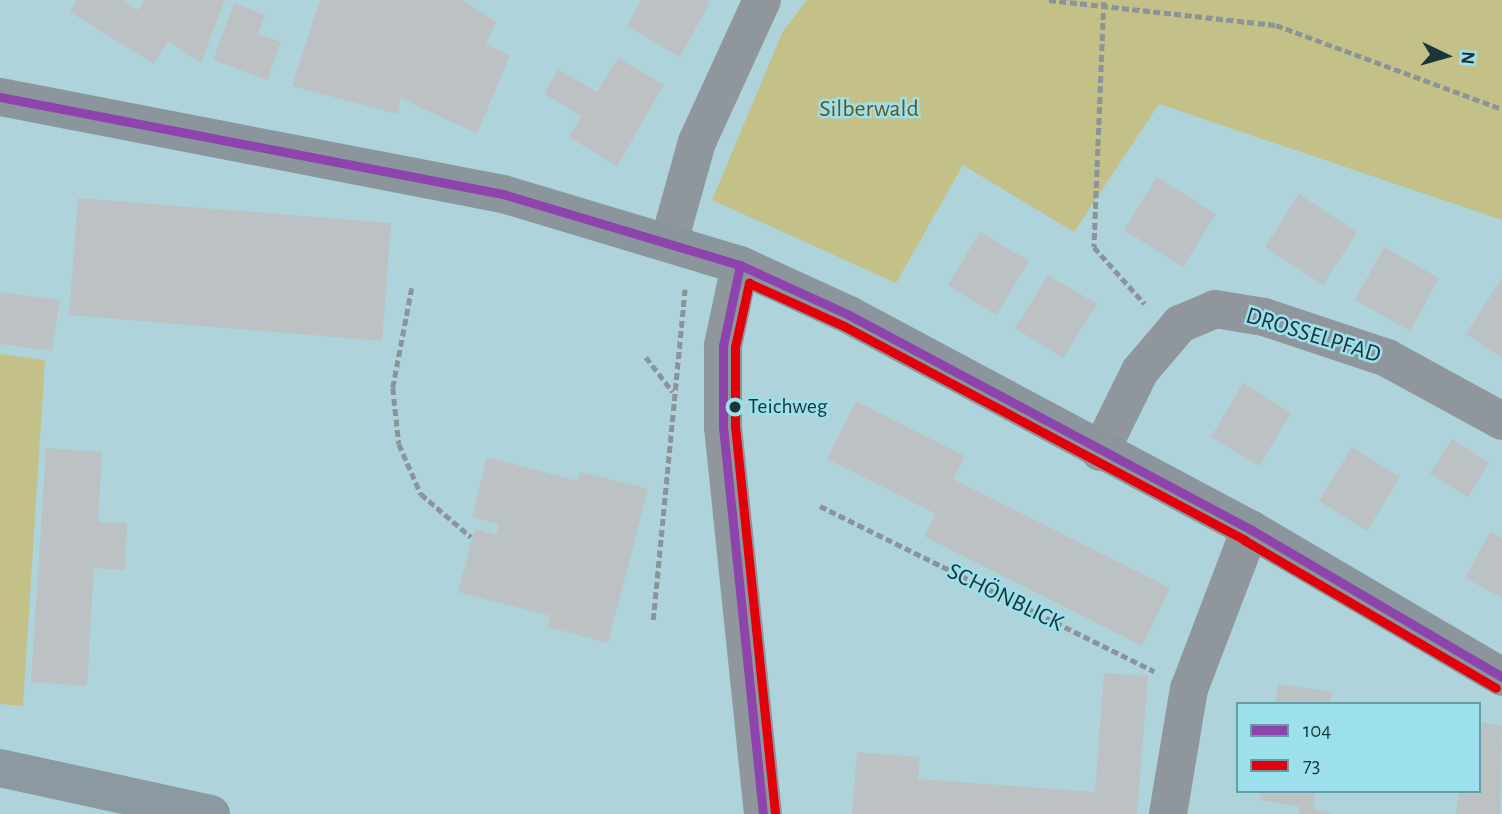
<!DOCTYPE html>
<html>
<head>
<meta charset="utf-8">
<style>
	body { margin:0 }
	#map { position:relative; width:1502px; height:814px; overflow:hidden; background:#aed3da; font-family:"Alegreya Sans",sans-serif }
	div>[style] { position:absolute }
	.green>* { inset:0; background:#c3c088 }
	.building>* { inset:0; background:#bcc2c3 }
	.path>* { height:4.5px; margin-top:-2.25px; transform-origin:0; background:repeating-linear-gradient(90deg,#8b9499 0 7px,transparent 0 10.5px) }
	.street>* { height:38px; margin:-19px; padding:0 19px; transform-origin:19px; border-radius:19px; background:#90979c }
	.secondary>* { height:38px; margin:-19px; padding:0 19px; transform-origin:19px; border-radius:19px; background:#8b969c }
	.primary>* { height:38px; margin:-19px; padding:0 19px; transform-origin:19px; border-radius:19px; background:#8b99a0 }
	.bus-1>* { height:9px; margin:-4.5px; padding:0 4.5px; transform-origin:4.5px; border-radius:4.5px; background:#8e44ad }
	.bus-2>* { height:9px; margin:-4.5px; padding:0 4.5px; transform-origin:4.5px; border-radius:4.5px; background:#e2000a }
	.dots>* { width:19px; height:19px; translate:-50% -50%; box-sizing:border-box; border:4px solid #9ce0ec; border-radius:50% }
	span { translate:-50% -50%; white-space:nowrap; text-align:center; line-height:1.15; -webkit-text-stroke:5px #9ce0ec; paint-order:stroke }
	.bus-label { font-size:22px; color:#1a363b }
	.left { translate:0 -50%; text-align:left }
	.park-label { font-size:24px; color:#67541a }
	.street-label { font-size:24px; color:#1a363b }
	.legend { position:absolute; left:1236px; top:702px; width:245px; height:91px; box-sizing:border-box; background:#9ce0ec; border:2px solid #689ca5; margin:0; padding:9px 12px; list-style:none; font-size:21px; color:#1a363b }
	.legend li { display:flex; align-items:center; gap:14px; height:35px }
	.legend b { width:35px; border:2px solid #689ca5 }
	.north { position:absolute; left:1411px; top:21px; width:70px; height:70px; -webkit-text-stroke:5px #9ce0ec; paint-order:stroke; rotate:95deg; font-size:19px; font-weight:700; line-height:28px; text-align:center; color:#1a363b }
	.north::after { content:''; display:block; margin:auto; width:24px; height:32px; background:#1a363b; clip-path:polygon(50% 0,100% 100%,50% 72%,0 100%) }
</style>
</head>
<body>
<div id="map">
	<div class="green">
		<i style="clip-path:polygon(807px 0,1502px 0,1502px 220px,1159px 104px,1074px 232px,963px 165px,896px 283px,712px 200px,783px 31px)"></i>
		<i style="clip-path:polygon(0 354px,45px 360px,23px 706px,0 704px)"></i>
	</div>
	<div class="building">
		<i style="clip-path:polygon(77px 0,122px 0,138px 10px,145px 0,225px 0,201px 63px,168px 41px,154px 64px,70px 12px)"></i>
		<i style="clip-path:polygon(320px 0,463px 0,496px 22px,486px 45px,510px 55px,477px 134px,401px 98px,397px 114px,292px 86px)"></i>
		<i style="clip-path:polygon(641px 0,706px 0,710px 2px,680px 57px,627px 26px)"></i>
		<i style="clip-path:polygon(234px 3px,265px 15px,258px 34px,281px 42px,267px 80px,213px 60px)"></i>
		<i style="clip-path:polygon(618px 58px,664px 85px,617px 166px,569px 137px,581px 116px,544px 94px,558px 69px,597px 92px)"></i>
		<i style="clip-path:polygon(1157px 177px,1216px 214px,1183px 267px,1124px 230px)"></i>
		<i style="clip-path:polygon(1299px 194px,1357px 232px,1323px 285px,1265px 247px)"></i>
		<i style="clip-path:polygon(78px 198px,391px 223px,382px 341px,69px 315px)"></i>
		<i style="clip-path:polygon(980px 232px,1029px 261px,996px 315px,948px 285px)"></i>
		<i style="clip-path:polygon(1384px 247px,1439px 278px,1410px 331px,1355px 300px)"></i>
		<i style="clip-path:polygon(1048px 275px,1097px 304px,1063px 358px,1015px 328px)"></i>
		<i style="clip-path:polygon(1502px 278px,1502px 358px,1466px 334px)"></i>
		<i style="clip-path:polygon(0 292px,60px 300px,52px 351px,0 344px)"></i>
		<i style="clip-path:polygon(1243px 383px,1291px 413px,1259px 466px,1211px 437px)"></i>
		<i style="clip-path:polygon(856px 401px,965px 456px,953px 479px,1170px 588px,1142px 646px,924px 536px,936px 514px,827px 459px)"></i>
		<i style="clip-path:polygon(1452px 439px,1489px 463px,1468px 497px,1430px 474px)"></i>
		<i style="clip-path:polygon(1352px 447px,1400px 477px,1367px 531px,1319px 501px)"></i>
		<i style="clip-path:polygon(46px 448px,102px 452px,98px 522px,127px 523px,125px 570px,94px 568px,87px 686px,31px 682px)"></i>
		<i style="clip-path:polygon(487px 457px,578px 481px,580px 472px,648px 489px,608px 643px,547px 627px,550px 616px,458px 592px,475px 529px,496px 535px,499px 524px,472px 517px)"></i>
		<i style="clip-path:polygon(1490px 532px,1502px 538px,1502px 598px,1465px 578px)"></i>
		<i style="clip-path:polygon(1104px 673px,1148px 676px,1137px 814px,852px 814px,857px 752px,920px 757px,918px 779px,1095px 792px)"></i>
		<i style="clip-path:polygon(1278px 684px,1332px 692px,1330px 704px,1275px 704px)"></i>
		<i style="clip-path:polygon(1479px 722px,1502px 726px,1500px 814px,1456px 814px,1459px 791px,1479px 791px)"></i>
		<i style="clip-path:polygon(1261px 791px,1316px 791px,1313px 809px,1335px 814px,1299px 814px,1300px 807px,1260px 800px)"></i>
	</div>
	<div class="path">
		<i style="left:1049px;top:0;width:228px;rotate:6.3deg"></i>
		<i style="left:1276px;top:25px;width:241px;rotate:20.4deg"></i>
		<i style="left:1104px;top:2px;width:245px;rotate:92.3deg"></i>
		<i style="left:1094px;top:247px;width:76px;rotate:48.2deg"></i>
		<i style="left:412px;top:288px;width:102px;rotate:100.8deg"></i>
		<i style="left:393px;top:388px;width:56px;rotate:83.9deg"></i>
		<i style="left:399px;top:444px;width:55px;rotate:66.3deg"></i>
		<i style="left:421px;top:494px;width:66px;rotate:40.7deg"></i>
		<i style="left:646px;top:357px;width:44px;rotate:52.4deg"></i>
		<i style="left:820px;top:506px;width:373px;rotate:26.3deg"></i>
		<i style="left:653px;top:620px;width:332px;rotate:-84.5deg"></i>
	</div>
	<div class="street">
		<i style="left:669px;top:242px;width:104px;rotate:-74.4deg"></i>
		<i style="left:697px;top:142px;width:156px;rotate:-65.4deg"></i>
		<i style="left:740px;top:265px;width:83px;rotate:101.9deg"></i>
		<i style="left:723px;top:346px;width:81px;rotate:90deg"></i>
		<i style="left:723px;top:427px;width:389px;rotate:84.1deg"></i>
		<i style="left:1100px;top:452px;width:90px;rotate:-63.7deg"></i>
		<i style="left:1140px;top:371px;width:62px;rotate:-49.6deg"></i>
		<i style="left:1180px;top:324px;width:38px;rotate:-23deg"></i>
		<i style="left:1215px;top:309px;width:50px;rotate:9.3deg"></i>
		<i style="left:1264px;top:317px;width:130px;rotate:18.4deg"></i>
		<i style="left:1387px;top:358px;width:131px;rotate:28.7deg"></i>
		<i style="left:1168px;top:814px;width:127px;rotate:-80.5deg"></i>
		<i style="left:1189px;top:689px;width:171px;rotate:-69.1deg"></i>
	</div>
	<div class="secondary">
		<i style="left:0;top:97px;width:512px;rotate:10.92deg"></i>
		<i style="left:503px;top:194px;width:247px;rotate:16.7deg"></i>
		<i style="left:740px;top:265px;width:120px;rotate:24.6deg"></i>
		<i style="left:849px;top:315px;width:455px;rotate:28.1deg"></i>
		<i style="left:1250px;top:529px;width:292px;rotate:30.4deg"></i>
	</div>
	<div class="primary">
		<i style="left:0;top:768px;width:216px;rotate:12.3deg"></i>
	</div>
	<div class="bus-1">
		<i style="left:0;top:97px;width:512px;rotate:10.92deg"></i>
		<i style="left:503px;top:194px;width:247px;rotate:16.7deg"></i>
		<i style="left:740px;top:265px;width:120px;rotate:24.6deg"></i>
		<i style="left:849px;top:315px;width:455px;rotate:28.1deg"></i>
		<i style="left:1250px;top:529px;width:292px;rotate:30.4deg"></i>
		<i style="left:740px;top:265px;width:83px;rotate:101.9deg"></i>
		<i style="left:723px;top:346px;width:81px;rotate:90deg"></i>
		<i style="left:723px;top:427px;width:389px;rotate:84.1deg"></i>
	</div>
	<div class="bus-2">
		<i style="left:775px;top:813px;width:389px;rotate:-95.9deg"></i>
		<i style="left:735px;top:426px;width:79px;rotate:-90deg"></i>
		<i style="left:735px;top:347px;width:66px;rotate:-77.7deg"></i>
		<i style="left:749px;top:283px;width:104px;rotate:24.4deg"></i>
		<i style="left:844px;top:326px;width:454px;rotate:28.1deg"></i>
		<i style="left:1244px;top:540px;width:292px;rotate:30.4deg"></i>
	</div>
	<div class="dots">
		<i style="left:735px;top:407px;background:#1a363b"></i>
	</div>
	<div class="bus-label">
		<span class="left" style="left:748px;top:407px">Teichweg</span>
	</div>
	<div class="park-label">
		<span style="left:869px;top:110px">Silberwald</span>
	</div>
	<div class="street-label">
		<span style="left:1313px;top:336px;rotate:17deg">DROSSELPFAD</span>
		<span style="left:1005px;top:598px;rotate:26deg">SCHÖNBLICK</span>
	</div>
	<ul class="legend">
	<li><b style="height:9px;background:#8e44ad"></b>104</li>
	<li><b style="height:9px;background:#e2000a"></b>73</li>
	</ul>
	<div class="north">N</div>
</div>
</body>
</html>
